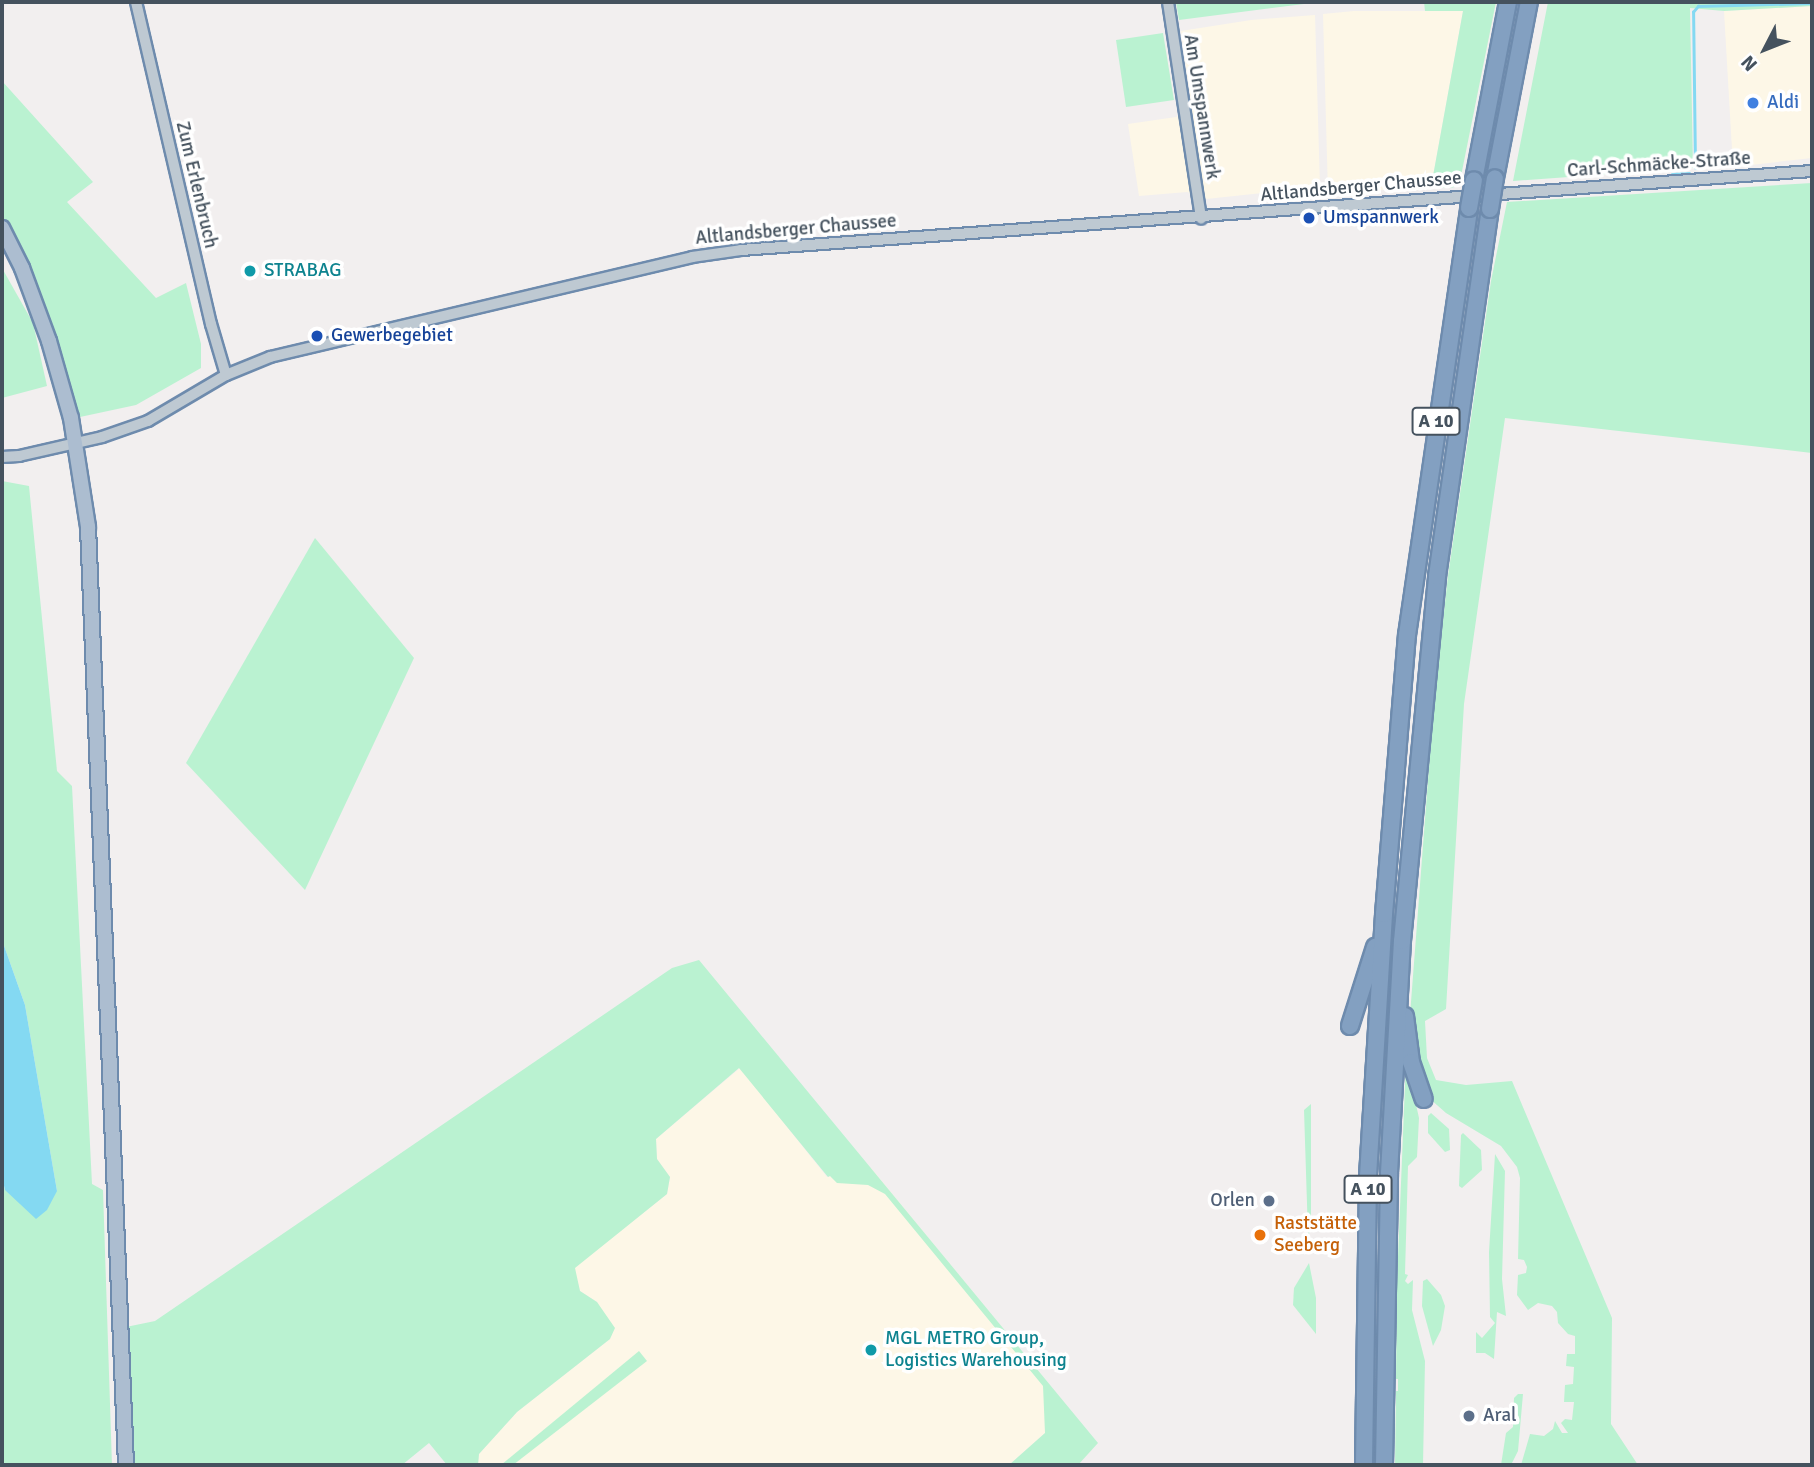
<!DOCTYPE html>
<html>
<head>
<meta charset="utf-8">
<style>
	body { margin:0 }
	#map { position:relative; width:1814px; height:1467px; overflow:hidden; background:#f2efef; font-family:Signika,sans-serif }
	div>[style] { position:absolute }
	.commercial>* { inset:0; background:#fdf7e7 }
	.green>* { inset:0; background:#baf2d1 }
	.water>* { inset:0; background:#84d9f2 }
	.stream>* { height:2.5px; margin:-1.25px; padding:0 1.25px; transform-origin:1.25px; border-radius:1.25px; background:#84d9f2 }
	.roads { filter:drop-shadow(2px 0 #6e8bad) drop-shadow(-2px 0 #6e8bad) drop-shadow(0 2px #6e8bad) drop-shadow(0 -2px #6e8bad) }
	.minor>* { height:10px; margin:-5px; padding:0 5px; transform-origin:5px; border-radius:5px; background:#bec9d2 }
	.major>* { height:14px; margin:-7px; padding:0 7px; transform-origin:7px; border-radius:7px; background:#acbdd0 }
	.highway>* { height:16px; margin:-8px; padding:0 8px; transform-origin:8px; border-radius:8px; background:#83a0c1 }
	.bridges { filter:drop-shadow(2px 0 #6e8bad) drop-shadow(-2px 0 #6e8bad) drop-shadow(0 2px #6e8bad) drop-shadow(0 -2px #6e8bad) }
	.highway-bridge>* { height:16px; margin:-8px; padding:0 8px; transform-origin:8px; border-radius:8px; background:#83a0c1 }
	.dots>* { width:19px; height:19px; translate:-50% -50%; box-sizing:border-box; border:4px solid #fff; border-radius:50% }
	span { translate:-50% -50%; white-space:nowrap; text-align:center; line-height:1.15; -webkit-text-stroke:7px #fff; paint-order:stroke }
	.shield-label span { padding:2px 5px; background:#fff; border:2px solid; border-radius:5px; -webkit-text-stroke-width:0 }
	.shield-label { font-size:18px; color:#45525e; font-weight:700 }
	.shop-label { font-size:19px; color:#366cbe }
	.left { translate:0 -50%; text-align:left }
	.street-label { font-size:19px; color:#45525e }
	.transit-label { font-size:19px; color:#164399 }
	.culture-label { font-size:19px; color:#0d838f }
	.service-label { font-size:19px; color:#4e5e75 }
	.right { translate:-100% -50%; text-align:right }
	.food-label { font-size:19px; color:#c56008 }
	.frame { position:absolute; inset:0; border:4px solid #45525e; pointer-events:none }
	.north { position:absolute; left:1730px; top:14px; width:70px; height:70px; -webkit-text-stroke:5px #fff; paint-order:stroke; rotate:228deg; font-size:19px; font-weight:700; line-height:28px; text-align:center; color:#45525e }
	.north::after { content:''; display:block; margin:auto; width:24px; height:32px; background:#45525e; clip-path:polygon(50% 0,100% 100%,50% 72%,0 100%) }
</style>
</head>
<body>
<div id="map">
	<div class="commercial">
		<i style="clip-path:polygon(1812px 6px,1812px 158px,1733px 167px,1724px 11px)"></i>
		<i style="clip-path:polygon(1354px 11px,1463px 11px,1431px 187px,1328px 193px,1323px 14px)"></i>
		<i style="clip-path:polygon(1315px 15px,1320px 187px,1206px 199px,1187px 192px,1139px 196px,1128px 124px,1176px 117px,1192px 108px,1181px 31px,1251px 20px)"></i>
		<i style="clip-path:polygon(740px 1068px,827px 1177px,871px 1168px,1045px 1380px,1045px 1433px,1009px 1465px,478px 1465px,479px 1454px,517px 1412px,610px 1339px,597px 1302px,580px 1291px,574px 1268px,667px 1194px,670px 1177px,657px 1159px,656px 1139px)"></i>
	</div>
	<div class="green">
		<i style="clip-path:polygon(1176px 2px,1312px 2px,1312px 3px,1179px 20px)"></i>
		<i style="clip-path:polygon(1424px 2px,1496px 2px,1459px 186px,1450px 188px,1431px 187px,1463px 11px,1425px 11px)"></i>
		<i style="clip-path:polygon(1548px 2px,1812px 2px,1812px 6px,1724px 11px,1690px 8px,1693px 168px,1513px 181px)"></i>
		<i style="clip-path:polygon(1163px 33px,1174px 100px,1126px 107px,1116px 40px)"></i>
		<i style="clip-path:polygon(2px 81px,93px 182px,67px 202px,156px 298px,186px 283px,201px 344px,201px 368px,136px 405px,80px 417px,47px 311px,2px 215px)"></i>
		<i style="clip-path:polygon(1812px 183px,1812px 453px,1505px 418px,1464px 704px,1446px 1009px,1425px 1021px,1427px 1058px,1436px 1080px,1466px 1085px,1512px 1081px,1612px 1318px,1611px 1424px,1638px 1465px,1521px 1465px,1530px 1434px,1544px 1436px,1553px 1429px,1555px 1421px,1562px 1433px,1568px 1433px,1561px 1423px,1565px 1419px,1572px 1420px,1574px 1402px,1564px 1402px,1565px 1385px,1573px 1384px,1574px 1367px,1566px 1366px,1567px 1354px,1575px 1354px,1575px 1336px,1568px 1334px,1558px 1323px,1557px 1312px,1552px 1306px,1538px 1303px,1528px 1310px,1517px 1295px,1518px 1275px,1526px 1273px,1527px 1267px,1524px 1260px,1518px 1259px,1520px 1178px,1517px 1167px,1501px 1146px,1446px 1113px,1429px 1098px,1424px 1090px,1410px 1015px,1434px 702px,1448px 576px,1491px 281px,1507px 202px)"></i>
		<i style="clip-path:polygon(2px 268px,33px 323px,47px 386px,2px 398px)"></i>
		<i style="clip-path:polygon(2px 481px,29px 486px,57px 771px,72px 786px,92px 1184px,103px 1190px,112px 1465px,2px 1465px,2px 1177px,5px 1190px,57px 1191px,25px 1005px,2px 940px)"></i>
		<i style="clip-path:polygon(315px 538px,414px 658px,305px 890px,186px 763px)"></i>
		<i style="clip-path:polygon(699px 960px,1098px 1443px,1078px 1465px,1009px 1465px,1045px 1433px,1043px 1386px,885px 1194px,868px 1185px,837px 1183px,830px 1176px,828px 1177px,739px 1068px,656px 1139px,657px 1159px,670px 1177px,667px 1194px,575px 1268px,580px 1291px,597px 1302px,615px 1328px,610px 1339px,517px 1412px,479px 1454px,478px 1465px,447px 1465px,429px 1443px,402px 1465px,131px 1465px,126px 1327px,155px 1321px,672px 968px)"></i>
		<i style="clip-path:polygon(1406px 1060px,1419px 1118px,1417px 1157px,1408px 1166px,1405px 1274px,1408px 1275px,1405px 1281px,1408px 1284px,1413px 1280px,1412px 1310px,1425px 1361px,1423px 1465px,1395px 1465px,1396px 1391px,1398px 1391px,1398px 1379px,1396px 1379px,1397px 1282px)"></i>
		<i style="clip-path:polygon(1311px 1104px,1311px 1230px,1308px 1235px,1304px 1110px)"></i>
		<i style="clip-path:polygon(1431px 1113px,1449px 1129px,1450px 1150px,1445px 1152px,1428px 1133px,1428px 1116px)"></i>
		<i style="clip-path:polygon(1463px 1133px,1481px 1150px,1482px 1170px,1462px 1188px,1459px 1186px,1461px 1135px)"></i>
		<i style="clip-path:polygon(1495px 1154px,1505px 1171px,1502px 1279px,1506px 1316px,1497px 1312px,1494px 1359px,1485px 1353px,1476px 1353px,1476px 1332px,1482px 1338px,1495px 1323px,1490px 1317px,1489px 1252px)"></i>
		<i style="clip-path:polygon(1309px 1263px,1316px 1298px,1316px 1334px,1293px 1305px,1294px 1288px)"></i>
		<i style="clip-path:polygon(1427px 1279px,1441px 1295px,1445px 1306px,1441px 1330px,1433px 1346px,1422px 1306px,1423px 1281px)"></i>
		<i style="clip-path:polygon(639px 1351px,647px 1361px,513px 1465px,501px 1465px)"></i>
		<i style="clip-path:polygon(1518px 1394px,1523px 1394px,1518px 1451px,1511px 1465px,1501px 1465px,1506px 1433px,1513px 1427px,1514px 1398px)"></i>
	</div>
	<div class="water">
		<i style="clip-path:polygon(2px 940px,25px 1005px,57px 1191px,47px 1210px,36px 1219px,5px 1190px,2px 1177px)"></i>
	</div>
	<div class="stream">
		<i style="left:1695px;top:168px;width:156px;rotate:-90.7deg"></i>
		<i style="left:1693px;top:12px;width:8px;rotate:-50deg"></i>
		<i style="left:1698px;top:6px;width:114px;rotate:-1.5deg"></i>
		<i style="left:1672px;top:174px;width:17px;rotate:-3deg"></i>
	</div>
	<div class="roads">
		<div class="minor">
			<i style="left:136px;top:2px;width:331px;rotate:76.9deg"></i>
			<i style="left:211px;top:324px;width:53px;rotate:73.6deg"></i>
			<i style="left:1168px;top:2px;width:219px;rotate:81.3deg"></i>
			<i style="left:2px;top:457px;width:17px;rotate:-3deg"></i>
			<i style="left:19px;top:456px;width:85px;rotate:-12.9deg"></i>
			<i style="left:102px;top:437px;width:49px;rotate:-19.2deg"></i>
			<i style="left:148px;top:421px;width:91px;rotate:-30.5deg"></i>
			<i style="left:226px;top:375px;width:48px;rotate:-22.2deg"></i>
			<i style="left:270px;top:357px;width:434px;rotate:-13.3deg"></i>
			<i style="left:692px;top:257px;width:49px;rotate:-8.1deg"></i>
			<i style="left:741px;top:250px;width:1074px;rotate:-4.22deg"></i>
		</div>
		<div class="major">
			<i style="left:2px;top:228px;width:45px;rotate:63.4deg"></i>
			<i style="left:22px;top:268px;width:78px;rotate:69.7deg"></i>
			<i style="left:49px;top:341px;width:80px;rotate:74.1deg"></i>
			<i style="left:71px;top:418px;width:110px;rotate:81.1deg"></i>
			<i style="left:88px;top:527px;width:939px;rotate:87.68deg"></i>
		</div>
		<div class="highway">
			<i style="left:1495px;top:178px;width:179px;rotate:-79.1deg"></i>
			<i style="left:1474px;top:180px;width:181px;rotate:-79.2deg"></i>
			<i style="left:1405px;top:1016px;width:46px;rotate:82.6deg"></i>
			<i style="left:1411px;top:1062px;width:39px;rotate:71deg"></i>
			<i style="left:1350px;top:1026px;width:83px;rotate:-72.4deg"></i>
			<i style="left:1364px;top:1465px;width:289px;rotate:-89.2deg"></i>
			<i style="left:1368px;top:1176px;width:262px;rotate:-86.5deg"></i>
			<i style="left:1384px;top:914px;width:280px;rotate:-85.3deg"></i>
			<i style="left:1407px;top:635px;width:431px;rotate:-81.7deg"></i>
			<i style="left:1384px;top:1465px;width:292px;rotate:-89deg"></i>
			<i style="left:1389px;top:1173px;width:232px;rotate:-86.8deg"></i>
			<i style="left:1402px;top:941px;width:367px;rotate:-84.5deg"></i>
			<i style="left:1437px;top:576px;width:371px;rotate:-81.8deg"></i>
		</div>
	</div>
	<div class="bridges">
		<div class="highway-bridge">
			<i style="left:1469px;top:208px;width:28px;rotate:-80deg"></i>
			<i style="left:1490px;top:209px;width:31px;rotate:-81deg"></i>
		</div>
	</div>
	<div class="dots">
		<i style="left:1753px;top:103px;background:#3f7fe0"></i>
		<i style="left:1309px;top:218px;background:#1a4fb4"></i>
		<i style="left:250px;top:271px;background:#0f9aa8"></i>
		<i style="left:317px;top:336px;background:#1a4fb4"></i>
		<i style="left:1269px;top:1201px;background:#5c6f8a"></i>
		<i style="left:1260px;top:1235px;background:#e8710a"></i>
		<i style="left:871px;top:1350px;background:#0f9aa8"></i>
		<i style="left:1469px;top:1416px;background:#5c6f8a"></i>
	</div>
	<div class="shield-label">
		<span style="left:1436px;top:421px">A 10</span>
		<span style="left:1368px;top:1189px">A 10</span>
	</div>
	<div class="shop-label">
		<span class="left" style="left:1767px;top:103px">Aldi</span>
	</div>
	<div class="street-label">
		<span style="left:1201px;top:107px;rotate:81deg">Am Umspannwerk</span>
		<span style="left:1659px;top:165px;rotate:-4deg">Carl-Schmäcke-Straße</span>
		<span style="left:196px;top:185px;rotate:77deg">Zum Erlenbruch</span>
		<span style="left:1361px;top:187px;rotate:-5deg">Altlandsberger Chaussee</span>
		<span style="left:796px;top:230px;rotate:-5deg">Altlandsberger Chaussee</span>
	</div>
	<div class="transit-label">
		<span class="left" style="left:1323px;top:218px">Umspannwerk</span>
		<span class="left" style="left:331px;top:336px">Gewerbegebiet</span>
	</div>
	<div class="culture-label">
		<span class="left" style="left:264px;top:271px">STRABAG</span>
		<span class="left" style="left:885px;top:1350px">MGL METRO Group,<br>Logistics Warehousing</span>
	</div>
	<div class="service-label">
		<span class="right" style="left:1255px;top:1201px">Orlen</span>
		<span class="left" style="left:1483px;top:1416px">Aral</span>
	</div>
	<div class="food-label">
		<span class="left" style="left:1274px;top:1235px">Raststätte<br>Seeberg</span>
	</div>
	<div class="frame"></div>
	<div class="north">N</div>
</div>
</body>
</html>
